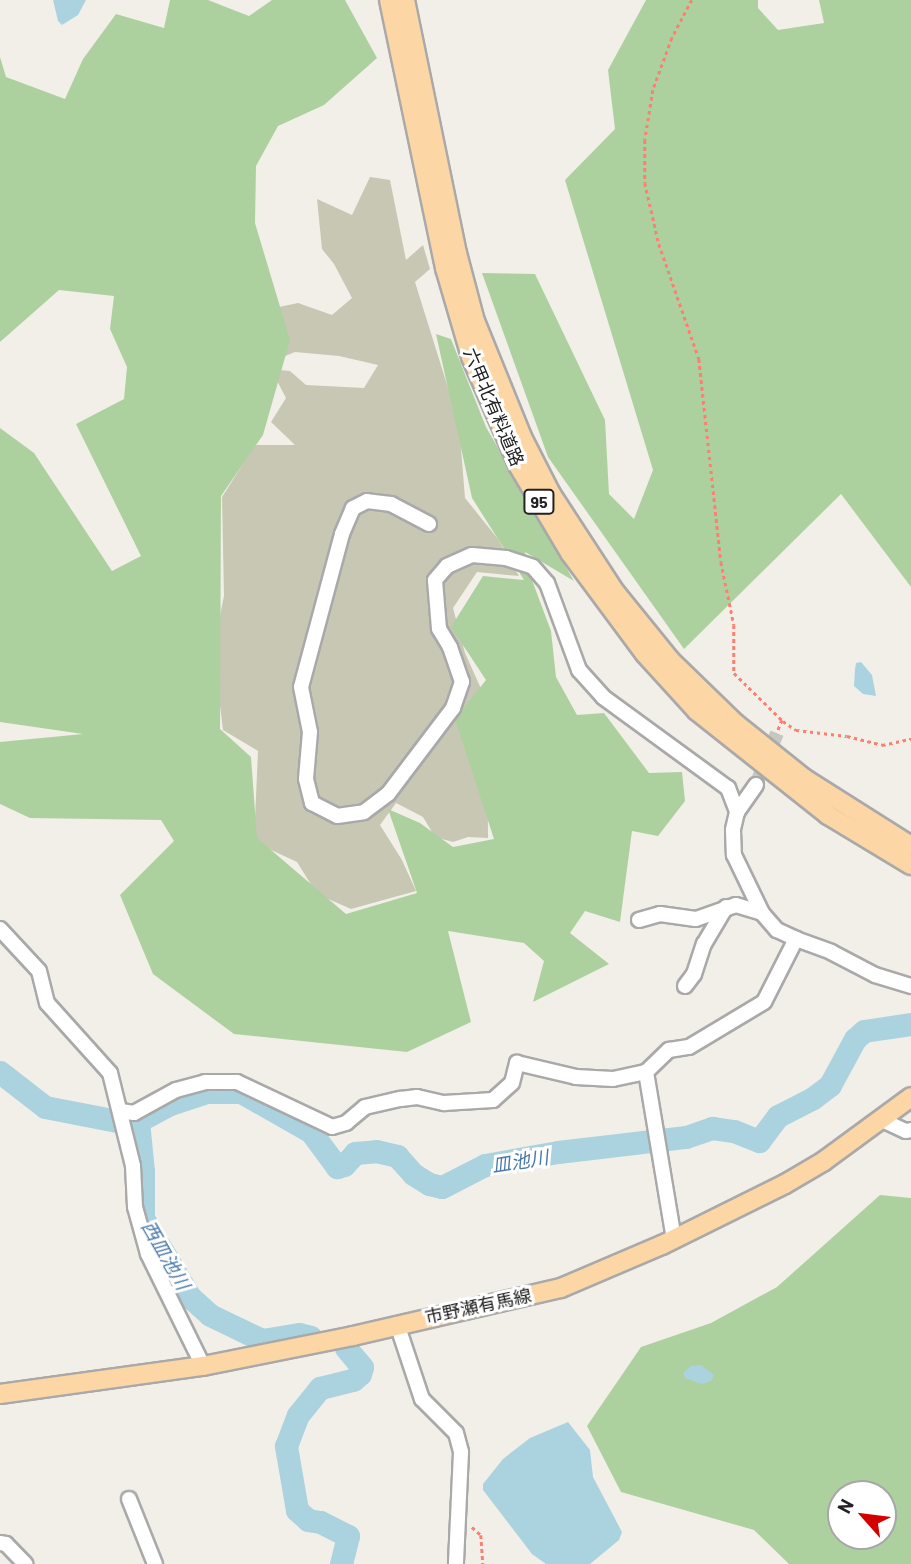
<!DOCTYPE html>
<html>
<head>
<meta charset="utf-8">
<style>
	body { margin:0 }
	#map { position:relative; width:911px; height:1564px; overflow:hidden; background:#f2efe9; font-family:Barlow,"Noto Sans JP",sans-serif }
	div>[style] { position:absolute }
	.construction>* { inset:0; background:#c7c7b4 }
	.forest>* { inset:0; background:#add19e }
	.water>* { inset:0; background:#aad3df }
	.river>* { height:23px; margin:-11.5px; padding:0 11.5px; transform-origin:11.5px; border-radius:11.5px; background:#aad3df }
	.minor-tunnel>* { height:14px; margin-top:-7px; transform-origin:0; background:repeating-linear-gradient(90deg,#c8c6c1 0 14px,transparent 0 21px) }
	.path>* { height:2.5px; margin-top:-1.25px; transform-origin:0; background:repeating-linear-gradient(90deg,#fa8072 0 3.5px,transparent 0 7px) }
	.roads { filter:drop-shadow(2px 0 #a9a9a9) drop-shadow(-2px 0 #a9a9a9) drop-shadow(0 2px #a9a9a9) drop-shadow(0 -2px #a9a9a9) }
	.minor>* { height:14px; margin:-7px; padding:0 7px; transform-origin:7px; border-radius:7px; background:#fff }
	.major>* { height:18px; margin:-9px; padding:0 9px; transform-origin:9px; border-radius:9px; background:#fcd6a4 }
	span { translate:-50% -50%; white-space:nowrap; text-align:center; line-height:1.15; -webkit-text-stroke:6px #fff; paint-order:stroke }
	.shield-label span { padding:2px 5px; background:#fff; border:2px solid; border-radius:5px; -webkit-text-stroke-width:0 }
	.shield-label { font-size:16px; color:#222; font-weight:700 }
	.street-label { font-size:18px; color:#222 }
	.water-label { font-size:19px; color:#4a7aab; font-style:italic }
	.north { position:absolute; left:827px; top:1480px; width:70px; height:70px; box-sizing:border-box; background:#fff; border:2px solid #a7a7a7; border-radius:50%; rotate:298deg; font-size:19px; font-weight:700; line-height:28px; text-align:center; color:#222 }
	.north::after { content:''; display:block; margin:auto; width:24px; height:32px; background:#d40000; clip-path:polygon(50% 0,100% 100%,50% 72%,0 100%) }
</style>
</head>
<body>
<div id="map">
	<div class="construction">
		<i style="clip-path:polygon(370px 177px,390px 180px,406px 260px,423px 245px,430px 269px,415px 282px,459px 423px,465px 498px,498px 539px,519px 576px,477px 572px,453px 608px,465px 653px,487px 702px,488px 838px,468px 837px,453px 842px,435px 837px,423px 817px,396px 803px,380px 825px,402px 860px,416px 891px,351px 909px,317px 894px,297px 862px,254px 842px,258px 751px,223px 730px,213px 649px,224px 596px,222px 497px,255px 445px,295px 445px,271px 422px,286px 398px,271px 369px,290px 371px,306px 385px,364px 388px,378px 365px,339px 356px,295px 352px,268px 363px,255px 312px,298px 303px,332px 315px,352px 298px,334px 264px,322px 249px,317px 199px,352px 215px)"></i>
	</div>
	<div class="forest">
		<i style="clip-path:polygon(170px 0,208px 0,249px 16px,272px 0,345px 0,377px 58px,324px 105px,278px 126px,256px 166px,255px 223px,290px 340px,263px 435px,221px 496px,220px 729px,251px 757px,257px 838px,346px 914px,417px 893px,388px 809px,420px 823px,453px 847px,494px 839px,455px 719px,486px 680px,451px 627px,483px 576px,524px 580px,472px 498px,436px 334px,451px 339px,486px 427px,574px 581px,525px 552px,529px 572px,551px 631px,556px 677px,577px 715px,604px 713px,649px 773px,682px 772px,685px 801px,658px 836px,632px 831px,620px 922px,585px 911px,570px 933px,609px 964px,533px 1002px,544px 961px,524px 943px,448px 931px,471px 1022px,407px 1052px,234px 1034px,153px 974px,120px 895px,174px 841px,161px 820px,30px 818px,0 804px,0 742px,83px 734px,0 722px,0 428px,34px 453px,112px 571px,141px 556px,76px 424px,124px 399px,127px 367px,110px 329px,114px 296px,59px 290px,0 342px,0 57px,6px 77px,65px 99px,83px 59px,116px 14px,164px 28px)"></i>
		<i style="clip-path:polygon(646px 0,758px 0,758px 8px,778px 30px,824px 23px,819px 0,911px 0,911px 587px,841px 494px,684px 649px,548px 457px,482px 273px,535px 274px,605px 420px,609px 494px,634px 519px,653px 470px,565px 180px,615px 129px,608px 70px)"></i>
		<i style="clip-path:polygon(evenodd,880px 1195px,911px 1198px,911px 1564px,789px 1564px,754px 1530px,621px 1492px,587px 1426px,641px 1347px,711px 1323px,777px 1287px,880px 1195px,841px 1494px,883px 1494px,883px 1536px,841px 1536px,841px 1494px)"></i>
	</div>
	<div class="water">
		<i style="clip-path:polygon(53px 0,86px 0,78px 15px,62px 25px,58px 21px)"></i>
		<i style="clip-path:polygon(861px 662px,872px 675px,876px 696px,863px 694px,854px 686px,855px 669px,856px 663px)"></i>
		<i style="clip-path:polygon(701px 1365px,714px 1375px,711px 1381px,702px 1384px,685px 1378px,683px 1373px,691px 1366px)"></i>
		<i style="clip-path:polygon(568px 1422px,590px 1450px,593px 1477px,622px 1532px,619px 1540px,590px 1564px,546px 1564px,532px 1554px,483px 1490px,483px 1484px,503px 1459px,530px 1438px)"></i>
	</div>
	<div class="river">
		<i style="left:0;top:1072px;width:57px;rotate:37.9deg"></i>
		<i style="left:45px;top:1107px;width:78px;rotate:11deg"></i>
		<i style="left:122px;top:1122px;width:16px;rotate:-4deg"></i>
		<i style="left:138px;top:1121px;width:36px;rotate:-28deg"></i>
		<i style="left:170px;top:1104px;width:40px;rotate:-18deg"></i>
		<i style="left:208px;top:1092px;width:33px"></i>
		<i style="left:241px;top:1092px;width:81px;rotate:29.7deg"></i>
		<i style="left:311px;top:1132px;width:44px;rotate:53.4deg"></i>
		<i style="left:337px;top:1167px;width:7px;rotate:-16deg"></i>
		<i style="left:344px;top:1165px;width:16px;rotate:-47deg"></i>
		<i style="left:355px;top:1153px;width:21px;rotate:-5deg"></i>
		<i style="left:376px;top:1151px;width:22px;rotate:13deg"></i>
		<i style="left:397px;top:1156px;width:24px;rotate:48deg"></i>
		<i style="left:413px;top:1174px;width:19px;rotate:32deg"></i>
		<i style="left:429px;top:1184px;width:13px;rotate:13deg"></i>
		<i style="left:442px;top:1187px;width:48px;rotate:-27.1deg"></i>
		<i style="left:485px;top:1165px;width:74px;rotate:-10.1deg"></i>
		<i style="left:558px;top:1152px;width:129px;rotate:-6.7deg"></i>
		<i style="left:686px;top:1137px;width:28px;rotate:-19deg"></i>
		<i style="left:712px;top:1128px;width:22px;rotate:8deg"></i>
		<i style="left:734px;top:1131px;width:27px;rotate:22deg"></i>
		<i style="left:759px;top:1141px;width:31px;rotate:-53deg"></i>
		<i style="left:778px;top:1116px;width:39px;rotate:-27deg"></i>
		<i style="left:813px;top:1098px;width:21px;rotate:-37deg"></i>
		<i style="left:830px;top:1085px;width:52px;rotate:-61.5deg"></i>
		<i style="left:855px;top:1039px;width:12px;rotate:-42deg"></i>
		<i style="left:864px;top:1031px;width:48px;rotate:-8.5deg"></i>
		<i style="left:138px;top:1121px;width:50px;rotate:84.3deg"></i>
		<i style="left:143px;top:1171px;width:47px;rotate:90deg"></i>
		<i style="left:143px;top:1218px;width:92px;rotate:59.3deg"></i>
		<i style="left:190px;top:1297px;width:27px;rotate:42deg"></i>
		<i style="left:210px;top:1315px;width:58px;rotate:25.7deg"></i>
		<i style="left:262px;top:1340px;width:37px;rotate:-9deg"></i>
		<i style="left:299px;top:1334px;width:12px;rotate:14deg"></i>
		<i style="left:341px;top:1564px;width:29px;rotate:-76deg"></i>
		<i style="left:348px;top:1536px;width:31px;rotate:-153deg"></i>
		<i style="left:320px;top:1522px;width:12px;rotate:-171deg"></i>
		<i style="left:308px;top:1520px;width:15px;rotate:-138deg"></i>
		<i style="left:297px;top:1510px;width:65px;rotate:-99.8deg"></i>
		<i style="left:286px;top:1446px;width:33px;rotate:-69deg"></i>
		<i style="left:298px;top:1415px;width:35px;rotate:-51deg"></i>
		<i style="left:320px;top:1388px;width:34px;rotate:-14deg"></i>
		<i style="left:353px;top:1380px;width:9px;rotate:-41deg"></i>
		<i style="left:360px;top:1374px;width:7px;rotate:-74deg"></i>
		<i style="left:362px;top:1367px;width:25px;rotate:-130deg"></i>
	</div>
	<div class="minor-tunnel">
		<i style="left:756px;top:785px;width:56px;rotate:-68deg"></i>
	</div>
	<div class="path">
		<i style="left:692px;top:0;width:43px;rotate:117.8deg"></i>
		<i style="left:672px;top:38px;width:55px;rotate:110.1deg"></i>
		<i style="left:653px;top:90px;width:51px;rotate:99.1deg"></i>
		<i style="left:645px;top:140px;width:43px;rotate:90deg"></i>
		<i style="left:645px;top:183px;width:63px;rotate:77.1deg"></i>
		<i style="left:659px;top:244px;width:122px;rotate:70.8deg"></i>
		<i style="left:699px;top:359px;width:204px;rotate:83.8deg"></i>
		<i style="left:721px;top:562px;width:64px;rotate:78.3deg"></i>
		<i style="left:734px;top:625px;width:48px;rotate:90deg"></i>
		<i style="left:734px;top:673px;width:67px;rotate:44.4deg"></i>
		<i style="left:782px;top:720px;width:14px;rotate:111deg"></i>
		<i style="left:783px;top:721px;width:16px;rotate:35deg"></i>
		<i style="left:796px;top:730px;width:51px;rotate:6.7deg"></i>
		<i style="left:847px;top:736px;width:36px;rotate:14deg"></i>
		<i style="left:882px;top:745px;width:30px;rotate:-12deg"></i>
		<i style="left:472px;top:1527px;width:12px;rotate:42deg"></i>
		<i style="left:481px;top:1535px;width:29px;rotate:86deg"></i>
	</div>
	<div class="roads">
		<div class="minor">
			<i style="left:429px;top:524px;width:43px;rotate:-152.2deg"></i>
			<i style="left:391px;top:504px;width:24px;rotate:-173deg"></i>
			<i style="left:367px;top:501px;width:16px;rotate:153deg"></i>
			<i style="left:353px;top:508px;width:28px;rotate:113deg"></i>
			<i style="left:342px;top:534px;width:158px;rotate:105deg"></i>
			<i style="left:301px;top:687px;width:46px;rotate:78.7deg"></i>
			<i style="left:310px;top:732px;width:47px;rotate:94.9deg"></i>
			<i style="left:306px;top:779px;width:25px;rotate:76deg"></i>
			<i style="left:312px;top:803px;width:28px;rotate:27deg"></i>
			<i style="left:337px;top:816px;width:27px;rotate:-8deg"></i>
			<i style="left:364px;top:812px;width:30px;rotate:-37deg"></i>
			<i style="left:388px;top:794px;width:108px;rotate:-52.9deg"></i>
			<i style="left:453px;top:708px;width:28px;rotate:-71deg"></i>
			<i style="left:462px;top:682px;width:37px;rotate:-109deg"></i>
			<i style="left:450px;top:647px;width:21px;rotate:-121deg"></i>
			<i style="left:439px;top:629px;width:49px;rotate:-94.7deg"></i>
			<i style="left:435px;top:580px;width:18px;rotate:-49deg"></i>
			<i style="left:447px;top:566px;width:27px;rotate:-24deg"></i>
			<i style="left:472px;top:555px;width:34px;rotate:5deg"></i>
			<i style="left:506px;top:558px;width:28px;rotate:18deg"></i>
			<i style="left:533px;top:567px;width:21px;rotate:49deg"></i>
			<i style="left:547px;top:583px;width:93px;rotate:69.8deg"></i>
			<i style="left:579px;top:670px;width:36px;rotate:48deg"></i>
			<i style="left:603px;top:697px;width:155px;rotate:36.1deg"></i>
			<i style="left:728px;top:788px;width:26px;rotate:69deg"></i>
			<i style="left:756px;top:785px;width:33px;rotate:125deg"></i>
			<i style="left:737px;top:812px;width:18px;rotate:103deg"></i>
			<i style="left:733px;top:830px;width:25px;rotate:88deg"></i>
			<i style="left:734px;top:855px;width:64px;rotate:64.2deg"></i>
			<i style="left:762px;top:913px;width:23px;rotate:49deg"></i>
			<i style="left:777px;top:930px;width:21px;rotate:25deg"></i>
			<i style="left:796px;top:939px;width:37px;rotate:20deg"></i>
			<i style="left:831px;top:952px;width:50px;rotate:27.6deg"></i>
			<i style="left:875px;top:975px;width:38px;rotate:17deg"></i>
			<i style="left:639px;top:920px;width:22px;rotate:-16deg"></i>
			<i style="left:660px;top:914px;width:36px;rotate:8deg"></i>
			<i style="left:696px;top:919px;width:42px;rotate:-19.3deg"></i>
			<i style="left:736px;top:905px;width:27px;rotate:17deg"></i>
			<i style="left:0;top:929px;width:57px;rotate:47.1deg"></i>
			<i style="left:39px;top:971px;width:33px;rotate:76deg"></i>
			<i style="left:47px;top:1003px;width:94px;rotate:48deg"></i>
			<i style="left:110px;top:1073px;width:96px;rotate:76.1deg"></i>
			<i style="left:133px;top:1166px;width:41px;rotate:87.2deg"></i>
			<i style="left:135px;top:1207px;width:49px;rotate:74.5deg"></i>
			<i style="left:148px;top:1254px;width:125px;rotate:63.8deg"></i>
			<i style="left:685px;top:986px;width:15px;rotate:-53deg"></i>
			<i style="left:694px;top:974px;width:32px;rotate:-72deg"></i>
			<i style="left:704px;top:944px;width:43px;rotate:-59.3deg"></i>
			<i style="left:646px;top:1072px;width:169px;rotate:80.5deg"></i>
			<i style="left:121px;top:1111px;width:13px;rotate:9deg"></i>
			<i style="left:134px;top:1113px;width:48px;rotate:-28.7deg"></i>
			<i style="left:176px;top:1090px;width:30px;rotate:-15deg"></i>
			<i style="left:205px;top:1082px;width:32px"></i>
			<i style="left:237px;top:1082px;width:105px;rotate:25.3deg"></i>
			<i style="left:332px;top:1127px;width:15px;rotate:-16deg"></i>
			<i style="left:346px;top:1123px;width:25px;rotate:-40deg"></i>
			<i style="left:365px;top:1107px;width:37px;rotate:-13deg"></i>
			<i style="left:401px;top:1099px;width:16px;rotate:-7deg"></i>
			<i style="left:417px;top:1097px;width:28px;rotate:13deg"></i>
			<i style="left:444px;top:1103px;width:49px;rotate:-3.5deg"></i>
			<i style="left:493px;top:1100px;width:25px;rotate:-42deg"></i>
			<i style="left:512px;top:1083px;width:21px;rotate:-76deg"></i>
			<i style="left:517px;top:1063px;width:61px;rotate:13.3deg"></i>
			<i style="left:576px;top:1077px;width:37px;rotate:3deg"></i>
			<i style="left:613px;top:1079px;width:34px;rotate:-12deg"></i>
			<i style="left:646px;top:1072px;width:32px;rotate:-44deg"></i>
			<i style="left:669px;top:1050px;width:20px;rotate:-9deg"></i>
			<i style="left:689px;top:1047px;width:87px;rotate:-31deg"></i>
			<i style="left:764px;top:1002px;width:71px;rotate:-63.1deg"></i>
			<i style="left:882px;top:1120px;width:26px;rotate:25deg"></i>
			<i style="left:906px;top:1131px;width:5px;rotate:-11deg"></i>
			<i style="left:397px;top:1324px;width:79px;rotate:71.6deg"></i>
			<i style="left:422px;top:1399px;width:48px;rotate:45deg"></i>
			<i style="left:456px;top:1433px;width:20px;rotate:75deg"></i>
			<i style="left:461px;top:1452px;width:112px;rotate:92.6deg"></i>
			<i style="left:129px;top:1499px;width:70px;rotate:68.2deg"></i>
			<i style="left:0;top:1543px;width:6px;rotate:9deg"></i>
			<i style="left:6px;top:1544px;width:28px;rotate:46deg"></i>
		</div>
		<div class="major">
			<i style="left:389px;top:0;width:274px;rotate:78.2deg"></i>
			<i style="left:445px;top:268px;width:93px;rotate:73.7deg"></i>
			<i style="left:471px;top:357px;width:120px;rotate:66.4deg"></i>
			<i style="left:519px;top:467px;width:100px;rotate:59.3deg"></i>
			<i style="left:570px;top:553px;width:126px;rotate:53.4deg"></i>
			<i style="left:645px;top:654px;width:77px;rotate:47.6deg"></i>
			<i style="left:697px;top:711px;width:167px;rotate:38.4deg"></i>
			<i style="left:828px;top:815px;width:97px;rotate:31.1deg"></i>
			<i style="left:405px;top:0;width:258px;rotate:78.4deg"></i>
			<i style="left:457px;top:253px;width:70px;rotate:75.2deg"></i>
			<i style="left:475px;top:321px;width:125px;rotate:67.9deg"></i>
			<i style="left:522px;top:437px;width:64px;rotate:63deg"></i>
			<i style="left:551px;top:494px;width:117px;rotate:56.9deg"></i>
			<i style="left:615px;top:592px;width:89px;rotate:50.9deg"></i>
			<i style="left:671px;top:661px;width:89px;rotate:44.1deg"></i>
			<i style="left:735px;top:723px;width:90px;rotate:38.7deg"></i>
			<i style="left:805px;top:779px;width:125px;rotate:32.3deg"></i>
			<i style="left:0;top:1394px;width:205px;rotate:-7.9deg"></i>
			<i style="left:203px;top:1366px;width:153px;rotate:-11.3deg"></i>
			<i style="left:353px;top:1336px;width:213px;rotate:-13deg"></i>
			<i style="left:561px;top:1288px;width:110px;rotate:-23.1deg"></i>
			<i style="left:662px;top:1245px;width:137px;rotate:-26.4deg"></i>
			<i style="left:785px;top:1184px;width:45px;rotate:-30.5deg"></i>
			<i style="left:824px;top:1161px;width:108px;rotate:-36.3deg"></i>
		</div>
	</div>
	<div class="shield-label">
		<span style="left:539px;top:502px">95</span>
	</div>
	<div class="street-label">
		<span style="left:494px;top:407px;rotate:67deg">六甲北有料道路</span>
		<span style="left:478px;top:1306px;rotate:-12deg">市野瀬有馬線</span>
	</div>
	<div class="water-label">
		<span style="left:520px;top:1161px;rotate:-9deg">皿池川</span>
		<span style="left:166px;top:1255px;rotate:60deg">西皿池川</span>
	</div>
	<div class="north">N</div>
</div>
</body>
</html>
